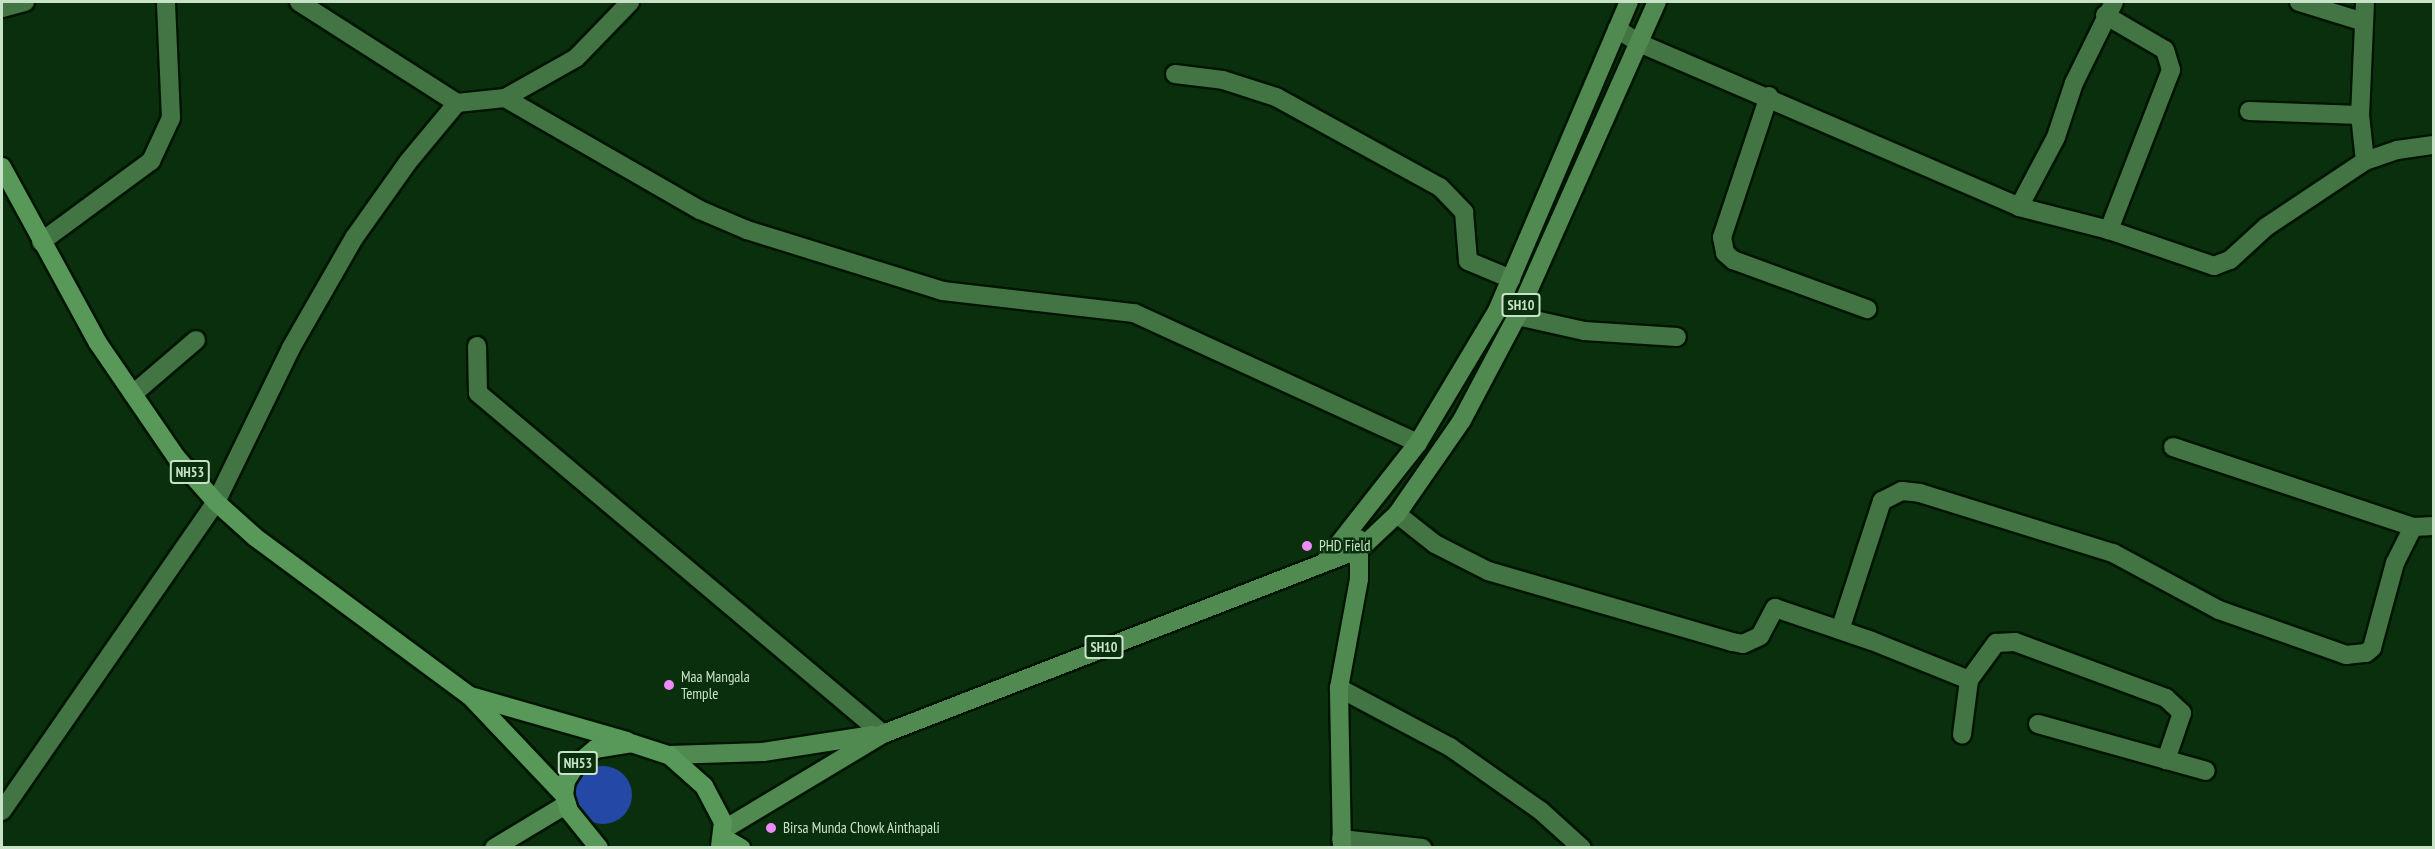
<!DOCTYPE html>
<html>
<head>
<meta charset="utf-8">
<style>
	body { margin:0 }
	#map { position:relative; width:2435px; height:849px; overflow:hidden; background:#092f0c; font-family:"PT Sans Narrow",sans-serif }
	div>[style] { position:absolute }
	.water>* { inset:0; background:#2448a5 }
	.round { border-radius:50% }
	.roads { filter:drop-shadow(2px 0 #001501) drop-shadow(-2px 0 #001501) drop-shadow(0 2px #001501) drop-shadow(0 -2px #001501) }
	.minor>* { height:18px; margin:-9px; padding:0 9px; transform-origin:9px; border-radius:9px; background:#437444 }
	.major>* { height:18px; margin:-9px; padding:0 9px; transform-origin:9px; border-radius:9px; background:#508a51 }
	.highway>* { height:18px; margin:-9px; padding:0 9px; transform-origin:9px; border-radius:9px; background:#58995a }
	.dots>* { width:16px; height:16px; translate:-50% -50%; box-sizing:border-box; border:3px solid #092f0c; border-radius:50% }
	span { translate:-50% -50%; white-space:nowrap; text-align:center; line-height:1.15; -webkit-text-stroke:5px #092f0c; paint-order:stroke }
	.shield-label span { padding:2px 4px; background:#092f0c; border:2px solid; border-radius:4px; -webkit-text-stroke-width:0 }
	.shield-label { font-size:14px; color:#c8e2c7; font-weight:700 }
	.poi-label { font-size:15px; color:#c8e2c7 }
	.left { translate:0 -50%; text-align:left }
	.frame { position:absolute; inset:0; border:3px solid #c8e2c7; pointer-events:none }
</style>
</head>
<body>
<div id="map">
	<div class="water">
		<i class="round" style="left:574px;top:766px;width:58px;height:58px"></i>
	</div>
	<div class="roads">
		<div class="minor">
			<i style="left:299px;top:2px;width:188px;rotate:32.6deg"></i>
			<i style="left:2299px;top:2px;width:68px;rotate:17.1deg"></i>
			<i style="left:2365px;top:2px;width:113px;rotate:92.5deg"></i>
			<i style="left:2360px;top:115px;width:46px;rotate:83.8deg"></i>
			<i style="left:2px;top:8px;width:24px;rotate:-15deg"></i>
			<i style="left:2105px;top:15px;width:69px;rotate:30.3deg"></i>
			<i style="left:2165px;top:50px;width:21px;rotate:73deg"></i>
			<i style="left:2171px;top:70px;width:172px;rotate:111.2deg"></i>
			<i style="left:1617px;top:29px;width:26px;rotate:32deg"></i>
			<i style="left:1639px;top:43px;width:414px;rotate:23.3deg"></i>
			<i style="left:2019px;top:207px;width:93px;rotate:14.3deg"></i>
			<i style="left:2109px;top:230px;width:111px;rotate:18.9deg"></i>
			<i style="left:2214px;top:266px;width:17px;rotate:-21deg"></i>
			<i style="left:2230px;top:260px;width:49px;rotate:-42.5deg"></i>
			<i style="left:2266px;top:227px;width:119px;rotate:-33.7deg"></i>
			<i style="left:2365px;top:161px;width:34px;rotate:-19deg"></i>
			<i style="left:2397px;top:150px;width:37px;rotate:-8deg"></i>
			<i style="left:1175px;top:74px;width:48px;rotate:7.1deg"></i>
			<i style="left:1223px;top:80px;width:56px;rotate:17.8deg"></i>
			<i style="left:1276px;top:97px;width:187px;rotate:28.8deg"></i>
			<i style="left:1440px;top:187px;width:35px;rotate:46deg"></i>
			<i style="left:1464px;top:212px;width:49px;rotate:85.3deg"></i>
			<i style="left:1468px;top:261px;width:47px;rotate:22.7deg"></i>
			<i style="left:1769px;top:96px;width:149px;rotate:108.4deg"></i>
			<i style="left:1722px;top:237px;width:16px;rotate:79deg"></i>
			<i style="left:1725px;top:253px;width:11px;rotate:41deg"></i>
			<i style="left:1733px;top:260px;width:143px;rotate:20.1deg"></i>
			<i style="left:505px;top:98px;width:225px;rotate:29.9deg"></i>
			<i style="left:700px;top:210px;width:51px;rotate:23.1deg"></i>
			<i style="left:747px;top:230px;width:205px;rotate:17.3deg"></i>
			<i style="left:943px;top:291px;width:192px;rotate:6.6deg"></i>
			<i style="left:1134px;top:313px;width:312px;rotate:24.6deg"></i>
			<i style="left:2249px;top:111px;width:111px;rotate:2.1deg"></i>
			<i style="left:2019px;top:207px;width:79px;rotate:-62.1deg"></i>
			<i style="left:2056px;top:137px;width:57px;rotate:-71.6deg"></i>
			<i style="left:2074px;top:83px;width:90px;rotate:-63.7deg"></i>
			<i style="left:41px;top:242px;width:137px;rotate:-36.4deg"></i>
			<i style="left:151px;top:161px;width:47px;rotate:-65.1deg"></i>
			<i style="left:171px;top:118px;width:116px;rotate:-92.5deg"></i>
			<i style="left:1517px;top:316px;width:69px;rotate:12.6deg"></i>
			<i style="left:1584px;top:331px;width:93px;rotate:3.7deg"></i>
			<i style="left:477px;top:346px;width:47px;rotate:88.8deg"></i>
			<i style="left:478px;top:393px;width:529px;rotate:40.1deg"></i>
			<i style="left:133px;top:394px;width:83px;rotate:-40.6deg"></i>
			<i style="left:2173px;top:447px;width:253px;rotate:18.4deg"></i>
			<i style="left:1397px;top:514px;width:48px;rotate:38.3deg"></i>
			<i style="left:1435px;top:544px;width:59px;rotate:27deg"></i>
			<i style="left:1488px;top:571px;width:254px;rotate:16.2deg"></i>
			<i style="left:1732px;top:642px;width:11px;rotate:10deg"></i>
			<i style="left:1743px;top:644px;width:19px;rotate:-25deg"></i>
			<i style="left:1760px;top:636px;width:32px;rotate:-62deg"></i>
			<i style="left:1775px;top:608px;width:102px;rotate:18.8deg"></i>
			<i style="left:1872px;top:641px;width:105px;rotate:21.9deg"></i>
			<i style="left:1969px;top:680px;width:55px;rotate:97.3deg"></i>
			<i style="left:1840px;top:630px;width:136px;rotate:-72deg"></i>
			<i style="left:1882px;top:501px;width:22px;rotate:-27deg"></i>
			<i style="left:1902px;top:491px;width:18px;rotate:6deg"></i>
			<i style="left:1920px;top:493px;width:202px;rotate:17.3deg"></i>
			<i style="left:2113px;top:553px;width:120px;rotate:28.3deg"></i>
			<i style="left:2219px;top:610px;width:135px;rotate:19.5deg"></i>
			<i style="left:2346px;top:655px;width:20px;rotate:-6deg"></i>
			<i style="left:2366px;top:653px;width:8px;rotate:-40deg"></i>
			<i style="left:2372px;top:648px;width:88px;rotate:-74.9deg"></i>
			<i style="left:2395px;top:563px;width:40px;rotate:-63.4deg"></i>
			<i style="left:2413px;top:527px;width:21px;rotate:-3deg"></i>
			<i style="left:1969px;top:680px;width:46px;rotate:-53.9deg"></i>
			<i style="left:1996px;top:643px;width:19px;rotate:-3deg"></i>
			<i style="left:2015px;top:642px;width:161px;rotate:20.3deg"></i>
			<i style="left:2166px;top:698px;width:22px;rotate:43deg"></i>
			<i style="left:2182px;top:713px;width:50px;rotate:108.8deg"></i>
			<i style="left:1339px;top:688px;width:126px;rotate:28deg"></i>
			<i style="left:1450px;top:747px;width:111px;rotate:35.1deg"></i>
			<i style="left:1541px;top:811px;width:55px;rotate:42.1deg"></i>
			<i style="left:2038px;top:724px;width:174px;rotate:15.6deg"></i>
			<i style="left:2px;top:811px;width:376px;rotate:-55.3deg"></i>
			<i style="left:216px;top:502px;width:171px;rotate:-64deg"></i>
			<i style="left:291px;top:348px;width:127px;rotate:-60.2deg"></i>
			<i style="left:354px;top:238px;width:93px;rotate:-54.6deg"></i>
			<i style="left:408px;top:162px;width:77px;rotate:-50.3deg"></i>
			<i style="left:457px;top:103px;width:48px;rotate:-5.9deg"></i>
			<i style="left:505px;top:98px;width:81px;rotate:-29.4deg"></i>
			<i style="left:576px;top:58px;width:78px;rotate:-46deg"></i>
			<i style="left:1341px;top:839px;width:82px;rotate:6.3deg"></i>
		</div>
		<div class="major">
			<i style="left:1326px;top:560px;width:149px;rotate:-51.8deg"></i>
			<i style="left:1418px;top:443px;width:154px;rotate:-59.1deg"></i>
			<i style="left:1497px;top:311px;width:336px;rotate:-66.9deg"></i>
			<i style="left:669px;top:755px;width:94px;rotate:-1.8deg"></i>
			<i style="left:763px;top:752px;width:111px;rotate:-8.8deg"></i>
			<i style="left:723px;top:830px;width:187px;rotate:-31deg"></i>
			<i style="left:883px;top:734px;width:512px;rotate:-21.2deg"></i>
			<i style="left:1360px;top:549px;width:51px;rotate:-43.4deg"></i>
			<i style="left:1397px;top:514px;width:114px;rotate:-55.3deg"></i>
			<i style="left:1462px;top:420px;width:118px;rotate:-62.1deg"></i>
			<i style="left:1517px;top:316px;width:344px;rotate:-66deg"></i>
			<i style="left:494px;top:848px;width:85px;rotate:-31.1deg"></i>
			<i style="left:1342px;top:848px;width:160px;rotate:-91.1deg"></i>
			<i style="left:1339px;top:688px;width:111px;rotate:-79.6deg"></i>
			<i style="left:1359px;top:579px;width:40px;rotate:-90deg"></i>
		</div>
		<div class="highway">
			<i style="left:2px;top:167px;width:200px;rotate:61.4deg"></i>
			<i style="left:98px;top:343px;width:138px;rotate:55.6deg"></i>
			<i style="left:176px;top:457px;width:60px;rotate:48.4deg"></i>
			<i style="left:216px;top:502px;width:52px;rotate:41.9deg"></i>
			<i style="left:255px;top:537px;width:267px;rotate:36.5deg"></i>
			<i style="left:470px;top:696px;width:137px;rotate:46.5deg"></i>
			<i style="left:470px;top:696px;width:163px;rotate:16deg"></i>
			<i style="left:724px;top:838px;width:20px;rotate:30deg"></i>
			<i style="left:599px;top:848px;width:48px;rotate:-129deg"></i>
			<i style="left:569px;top:811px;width:17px;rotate:-107deg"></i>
			<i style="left:564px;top:795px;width:14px;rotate:-82deg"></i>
			<i style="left:566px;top:781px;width:19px;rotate:-58deg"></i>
			<i style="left:576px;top:765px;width:25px;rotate:-40deg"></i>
			<i style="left:595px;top:749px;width:36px;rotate:-9deg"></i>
			<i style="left:631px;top:743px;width:40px;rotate:18deg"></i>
			<i style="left:669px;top:755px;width:47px;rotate:41.5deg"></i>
			<i style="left:704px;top:786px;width:41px;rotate:62.2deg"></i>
			<i style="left:723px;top:822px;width:26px;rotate:97deg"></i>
		</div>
	</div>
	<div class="dots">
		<i style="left:1307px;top:546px;background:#ef8bf7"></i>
		<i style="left:669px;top:685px;background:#ef8bf7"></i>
		<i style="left:771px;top:828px;background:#ef8bf7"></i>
	</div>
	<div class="shield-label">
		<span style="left:1521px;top:305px">SH10</span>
		<span style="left:190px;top:472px">NH53</span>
		<span style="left:1104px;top:647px">SH10</span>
		<span style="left:578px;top:763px">NH53</span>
	</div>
	<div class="poi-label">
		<span class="left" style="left:1319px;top:546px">PHD Field</span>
		<span class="left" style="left:681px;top:685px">Maa Mangala<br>Temple</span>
		<span class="left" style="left:783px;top:828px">Birsa Munda Chowk Ainthapali</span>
	</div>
	<div class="frame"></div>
</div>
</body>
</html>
